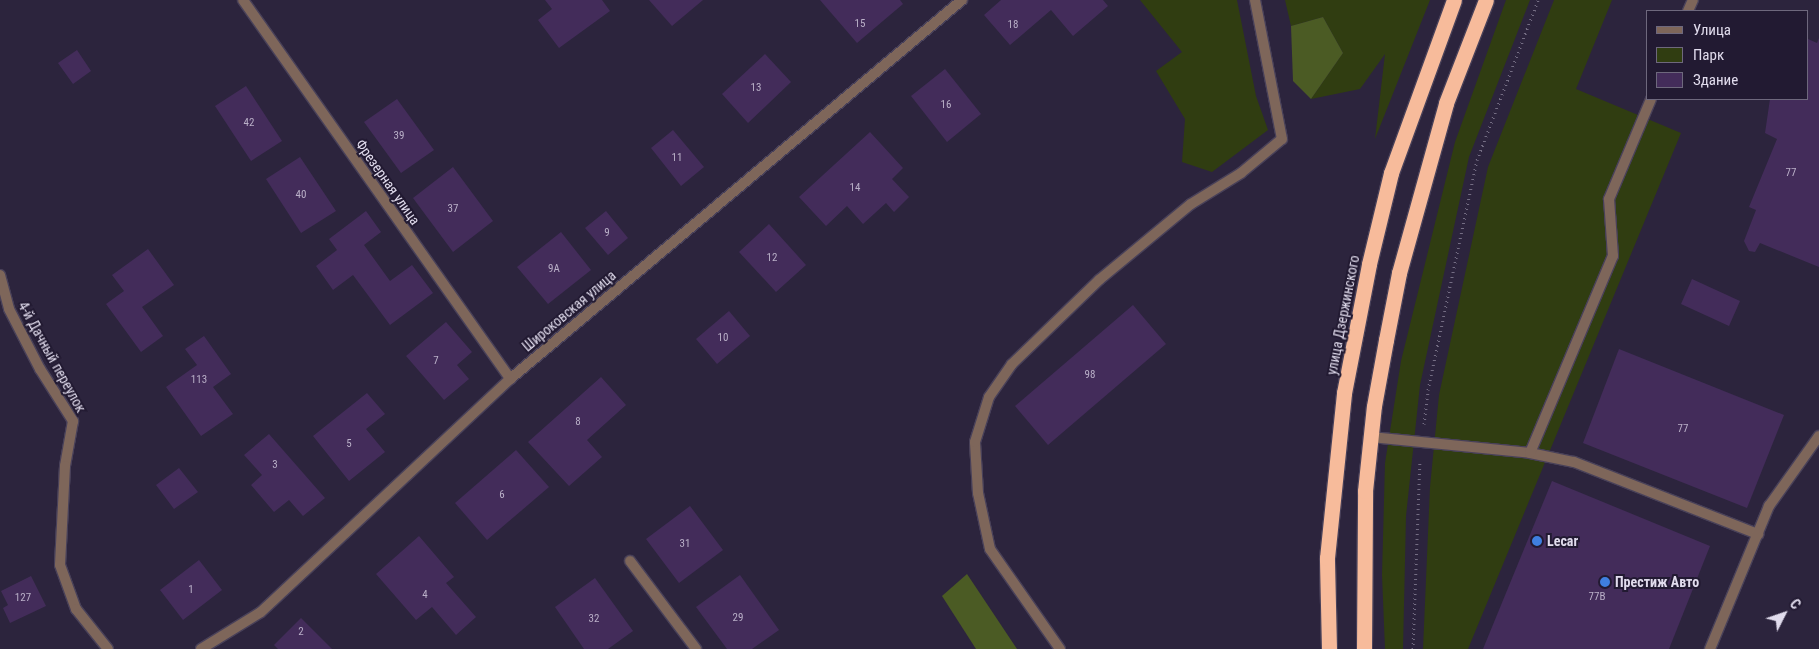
<!DOCTYPE html>
<html>
<head>
<meta charset="utf-8">
<style>
	body { margin:0 }
	#map { position:relative; width:1819px; height:649px; overflow:hidden; background:#2c243d; font-family:"Roboto Condensed",sans-serif }
	div>[style] { position:absolute }
	.green>* { inset:0; background:#303d11 }
	.forest>* { inset:0; background:#4b5b24 }
	.building>* { inset:0; background:#432c5a }
	.path>* { height:3px; margin-top:-1.5px; transform-origin:0; background:repeating-linear-gradient(90deg,#746d83 0 1px,transparent 0 5px) }
	.roads { filter:drop-shadow(1px 0 #494159) drop-shadow(-1px 0 #494159) drop-shadow(0 1px #494159) drop-shadow(0 -1px #494159) }
	.lane>* { height:10px; margin:-5px; padding:0 5px; transform-origin:5px; border-radius:5px; background:#7e665a }
	.street>* { height:10px; margin:-5px; padding:0 5px; transform-origin:5px; border-radius:5px; background:#7e665a }
	.highway>* { height:15px; margin:-7.5px; padding:0 7.5px; transform-origin:7.5px; border-radius:7.5px; background:#f7bb9b }
	.dots>* { width:14px; height:14px; translate:-50% -50%; box-sizing:border-box; border:2px solid #221a32; border-radius:50% }
	span { translate:-50% -50%; white-space:nowrap; text-align:center; line-height:1.15; -webkit-text-stroke:4px #221a32; paint-order:stroke }
	.number-label { font-size:11px; color:#bab0c8 }
	.number-label span { -webkit-text-stroke-width:0 }
	.street-label { font-size:14px; color:#e1dced }
	.poi-label { font-size:14px; color:#e1dced; font-weight:700 }
	.left { translate:0 -50%; text-align:left }
	.legend { position:absolute; left:1646px; top:10px; width:162px; height:90px; box-sizing:border-box; background:#221a32; border:1px solid #6e687d; margin:0; padding:6px 9px; list-style:none; font-size:15px; color:#e1dced }
	.legend li { display:flex; align-items:center; gap:10px; height:25px }
	.legend b { width:25px; border:1px solid #6e687d }
	.north { position:absolute; left:1759px; top:589px; width:50px; height:50px; -webkit-text-stroke:4px #221a32; paint-order:stroke; rotate:49deg; font-size:14px; font-weight:700; line-height:20px; text-align:center; color:#e1dced }
	.north::after { content:''; display:block; margin:auto; width:18px; height:22px; background:#e1dced; clip-path:polygon(50% 0,100% 100%,50% 72%,0 100%) }
</style>
</head>
<body>
<div id="map">
	<div class="green">
		<i style="clip-path:polygon(1140px 0,1237px 0,1256px 96px,1268px 130px,1212px 172px,1182px 162px,1185px 119px,1156px 71px,1182px 52px)"></i>
		<i style="clip-path:polygon(1285px 0,1430px 0,1375px 139px,1385px 54px,1360px 89px,1311px 99px,1343px 53px,1323px 17px,1291px 26px)"></i>
		<i style="clip-path:polygon(1506px 0,1530px 0,1469px 157px,1420px 385px,1406px 516px,1403px 649px,1385px 649px,1382px 575px,1385px 463px,1401px 361px,1455px 142px)"></i>
		<i style="clip-path:polygon(1554px 0,1612px 0,1576px 89px,1681px 133px,1468px 649px,1423px 649px,1430px 487px,1439px 395px,1488px 167px)"></i>
	</div>
	<div class="forest">
		<i style="clip-path:polygon(1323px 17px,1343px 53px,1311px 99px,1293px 81px,1291px 26px)"></i>
		<i style="clip-path:polygon(967px 574px,1017px 649px,976px 649px,942px 596px)"></i>
	</div>
	<div class="building">
		<i style="clip-path:polygon(545px 0,602px 0,610px 11px,559px 48px,538px 20px,552px 9px)"></i>
		<i style="clip-path:polygon(649px 0,703px 0,672px 26px)"></i>
		<i style="clip-path:polygon(820px 0,900px 0,903px 4px,857px 43px)"></i>
		<i style="clip-path:polygon(1001px 0,1103px 0,1108px 6px,1073px 36px,1051px 10px,1010px 45px,984px 15px)"></i>
		<i style="clip-path:polygon(1819px 38px,1819px 267px,1760px 243px,1755px 252px,1749px 251px,1744px 241px,1756px 210px,1749px 207px,1777px 139px,1765px 133px,1770px 99px,1808px 99px,1808px 39px,1817px 43px)"></i>
		<i style="clip-path:polygon(77px 50px,91px 71px,73px 84px,58px 63px)"></i>
		<i style="clip-path:polygon(765px 54px,791px 82px,748px 123px,722px 94px)"></i>
		<i style="clip-path:polygon(945px 69px,981px 114px,947px 142px,911px 96px)"></i>
		<i style="clip-path:polygon(246px 86px,282px 141px,251px 161px,215px 106px)"></i>
		<i style="clip-path:polygon(397px 99px,434px 150px,401px 173px,364px 122px)"></i>
		<i style="clip-path:polygon(673px 130px,704px 167px,681px 186px,651px 148px)"></i>
		<i style="clip-path:polygon(870px 132px,903px 168px,892px 179px,909px 197px,894px 212px,886px 203px,863px 224px,847px 206px,826px 226px,799px 197px)"></i>
		<i style="clip-path:polygon(300px 157px,336px 211px,301px 233px,266px 179px)"></i>
		<i style="clip-path:polygon(453px 167px,493px 221px,453px 252px,413px 198px)"></i>
		<i style="clip-path:polygon(366px 211px,381px 232px,364px 245px,390px 281px,412px 265px,433px 293px,390px 325px,353px 275px,333px 290px,316px 266px,337px 250px,329px 239px)"></i>
		<i style="clip-path:polygon(606px 211px,628px 238px,608px 255px,585px 228px)"></i>
		<i style="clip-path:polygon(769px 224px,806px 265px,776px 292px,739px 252px)"></i>
		<i style="clip-path:polygon(561px 232px,591px 270px,548px 304px,517px 267px)"></i>
		<i style="clip-path:polygon(148px 249px,174px 285px,142px 307px,163px 336px,141px 352px,106px 304px,124px 291px,112px 275px)"></i>
		<i style="clip-path:polygon(1692px 279px,1740px 301px,1729px 326px,1681px 304px)"></i>
		<i style="clip-path:polygon(1133px 305px,1166px 344px,1048px 445px,1015px 406px)"></i>
		<i style="clip-path:polygon(729px 311px,750px 336px,717px 364px,696px 339px)"></i>
		<i style="clip-path:polygon(446px 322px,472px 352px,457px 365px,469px 379px,444px 400px,406px 356px)"></i>
		<i style="clip-path:polygon(204px 336px,231px 374px,213px 387px,233px 414px,201px 436px,166px 387px,197px 365px,185px 349px)"></i>
		<i style="clip-path:polygon(1619px 349px,1784px 415px,1747px 508px,1583px 443px)"></i>
		<i style="clip-path:polygon(601px 377px,626px 405px,587px 440px,602px 457px,569px 486px,528px 442px)"></i>
		<i style="clip-path:polygon(367px 393px,385px 414px,366px 429px,385px 452px,349px 481px,313px 436px)"></i>
		<i style="clip-path:polygon(269px 434px,325px 498px,303px 516px,289px 500px,274px 512px,251px 485px,262px 475px,244px 455px)"></i>
		<i style="clip-path:polygon(516px 450px,549px 487px,487px 540px,455px 503px)"></i>
		<i style="clip-path:polygon(179px 468px,198px 492px,174px 509px,156px 485px)"></i>
		<i style="clip-path:polygon(1552px 481px,1710px 546px,1669px 649px,1483px 649px)"></i>
		<i style="clip-path:polygon(690px 506px,723px 550px,679px 583px,646px 539px)"></i>
		<i style="clip-path:polygon(419px 536px,454px 577px,446px 583px,476px 617px,456px 635px,432px 607px,416px 620px,376px 574px)"></i>
		<i style="clip-path:polygon(199px 560px,222px 590px,183px 620px,160px 590px)"></i>
		<i style="clip-path:polygon(740px 575px,779px 630px,752px 649px,727px 649px,696px 607px)"></i>
		<i style="clip-path:polygon(31px 576px,46px 606px,10px 623px,3px 608px,8px 605px,1px 591px)"></i>
		<i style="clip-path:polygon(595px 578px,633px 631px,608px 649px,584px 649px,555px 607px)"></i>
		<i style="clip-path:polygon(301px 618px,332px 649px,278px 649px,274px 645px)"></i>
	</div>
	<div class="path">
		<i style="left:1424px;top:424px;width:34px;rotate:-83deg"></i>
		<i style="left:1428px;top:390px;width:235px;rotate:-78deg"></i>
		<i style="left:1477px;top:160px;width:171px;rotate:-69.1deg"></i>
		<i style="left:1413px;top:649px;width:189px;rotate:-87.9deg"></i>
	</div>
	<div class="roads">
		<div class="lane">
			<i style="left:1688px;top:11px;width:12px;rotate:-66deg"></i>
			<i style="left:1371px;top:437px;width:160px;rotate:5.7deg"></i>
			<i style="left:1530px;top:453px;width:45px;rotate:11.6deg"></i>
			<i style="left:1574px;top:462px;width:198px;rotate:21.4deg"></i>
			<i style="left:1530px;top:453px;width:214px;rotate:-67.2deg"></i>
			<i style="left:1613px;top:256px;width:57px;rotate:-94deg"></i>
			<i style="left:1609px;top:199px;width:108px;rotate:-67.2deg"></i>
			<i style="left:1710px;top:649px;width:155px;rotate:-67.6deg"></i>
			<i style="left:1769px;top:506px;width:86px;rotate:-54.5deg"></i>
		</div>
		<div class="street">
			<i style="left:243px;top:0;width:464px;rotate:54.8deg"></i>
			<i style="left:0;top:275px;width:35px;rotate:75deg"></i>
			<i style="left:9px;top:309px;width:68px;rotate:62.7deg"></i>
			<i style="left:40px;top:369px;width:62px;rotate:57.6deg"></i>
			<i style="left:73px;top:421px;width:46px;rotate:100.1deg"></i>
			<i style="left:65px;top:466px;width:99px;rotate:92.9deg"></i>
			<i style="left:60px;top:565px;width:47px;rotate:70deg"></i>
			<i style="left:76px;top:609px;width:51px;rotate:51.3deg"></i>
			<i style="left:630px;top:561px;width:110px;rotate:53.1deg"></i>
			<i style="left:201px;top:649px;width:70px;rotate:-31.7deg"></i>
			<i style="left:261px;top:612px;width:341px;rotate:-43.1deg"></i>
			<i style="left:510px;top:379px;width:590px;rotate:-39.98deg"></i>
			<i style="left:1060px;top:649px;width:122px;rotate:-125deg"></i>
			<i style="left:990px;top:549px;width:57px;rotate:-102.1deg"></i>
			<i style="left:978px;top:493px;width:51px;rotate:-93.4deg"></i>
			<i style="left:975px;top:442px;width:47px;rotate:-72.7deg"></i>
			<i style="left:989px;top:397px;width:40px;rotate:-55.1deg"></i>
			<i style="left:1012px;top:364px;width:121px;rotate:-44deg"></i>
			<i style="left:1099px;top:280px;width:119px;rotate:-39.6deg"></i>
			<i style="left:1191px;top:204px;width:59px;rotate:-31.8deg"></i>
			<i style="left:1241px;top:173px;width:53px;rotate:-39.7deg"></i>
			<i style="left:1282px;top:139px;width:142px;rotate:-101deg"></i>
		</div>
		<div class="highway">
			<i style="left:1329px;top:649px;width:91px;rotate:-91.3deg"></i>
			<i style="left:1327px;top:558px;width:166px;rotate:-84.1deg"></i>
			<i style="left:1344px;top:393px;width:131px;rotate:-79deg"></i>
			<i style="left:1369px;top:264px;width:94px;rotate:-76.4deg"></i>
			<i style="left:1391px;top:173px;width:184px;rotate:-70deg"></i>
			<i style="left:1364px;top:649px;width:158px;rotate:-89.6deg"></i>
			<i style="left:1365px;top:491px;width:85px;rotate:-84deg"></i>
			<i style="left:1374px;top:406px;width:67px;rotate:-79.7deg"></i>
			<i style="left:1386px;top:340px;width:68px;rotate:-79deg"></i>
			<i style="left:1399px;top:273px;width:176px;rotate:-74.5deg"></i>
			<i style="left:1446px;top:103px;width:110px;rotate:-68.8deg"></i>
		</div>
	</div>
	<div class="dots">
		<i style="left:1537px;top:541px;background:#3f7fe0"></i>
		<i style="left:1605px;top:582px;background:#3f7fe0"></i>
	</div>
	<div class="number-label">
		<span style="left:860px;top:24px">15</span>
		<span style="left:1013px;top:25px">18</span>
		<span style="left:756px;top:88px">13</span>
		<span style="left:946px;top:105px">16</span>
		<span style="left:249px;top:123px">42</span>
		<span style="left:399px;top:136px">39</span>
		<span style="left:677px;top:158px">11</span>
		<span style="left:1791px;top:173px">77</span>
		<span style="left:855px;top:188px">14</span>
		<span style="left:301px;top:195px">40</span>
		<span style="left:453px;top:209px">37</span>
		<span style="left:607px;top:233px">9</span>
		<span style="left:772px;top:258px">12</span>
		<span style="left:554px;top:269px">9А</span>
		<span style="left:723px;top:338px">10</span>
		<span style="left:436px;top:361px">7</span>
		<span style="left:1090px;top:375px">98</span>
		<span style="left:199px;top:380px">113</span>
		<span style="left:578px;top:422px">8</span>
		<span style="left:1683px;top:429px">77</span>
		<span style="left:349px;top:444px">5</span>
		<span style="left:275px;top:465px">3</span>
		<span style="left:502px;top:495px">6</span>
		<span style="left:685px;top:544px">31</span>
		<span style="left:191px;top:590px">1</span>
		<span style="left:425px;top:595px">4</span>
		<span style="left:1597px;top:597px">77В</span>
		<span style="left:23px;top:598px">127</span>
		<span style="left:738px;top:618px">29</span>
		<span style="left:594px;top:619px">32</span>
		<span style="left:301px;top:632px">2</span>
	</div>
	<div class="street-label">
		<span style="left:388px;top:182px;rotate:55deg">Фрезерная улица</span>
		<span style="left:569px;top:311px;rotate:-40deg">Широковская улица</span>
		<span style="left:1343px;top:315px;rotate:-79deg">улица Дзержинского</span>
		<span style="left:52px;top:357px;rotate:61deg">4-й Дачный переулок</span>
	</div>
	<div class="poi-label">
		<span class="left" style="left:1547px;top:541px">Lecar</span>
		<span class="left" style="left:1615px;top:582px">Престиж Авто</span>
	</div>
	<ul class="legend">
	<li><b style="height:6px;background:#7e665a"></b>Улица</li>
	<li><b style="height:14px;background:#303d11"></b>Парк</li>
	<li><b style="height:14px;background:#432c5a"></b>Здание</li>
	</ul>
	<div class="north">С</div>
</div>
</body>
</html>
